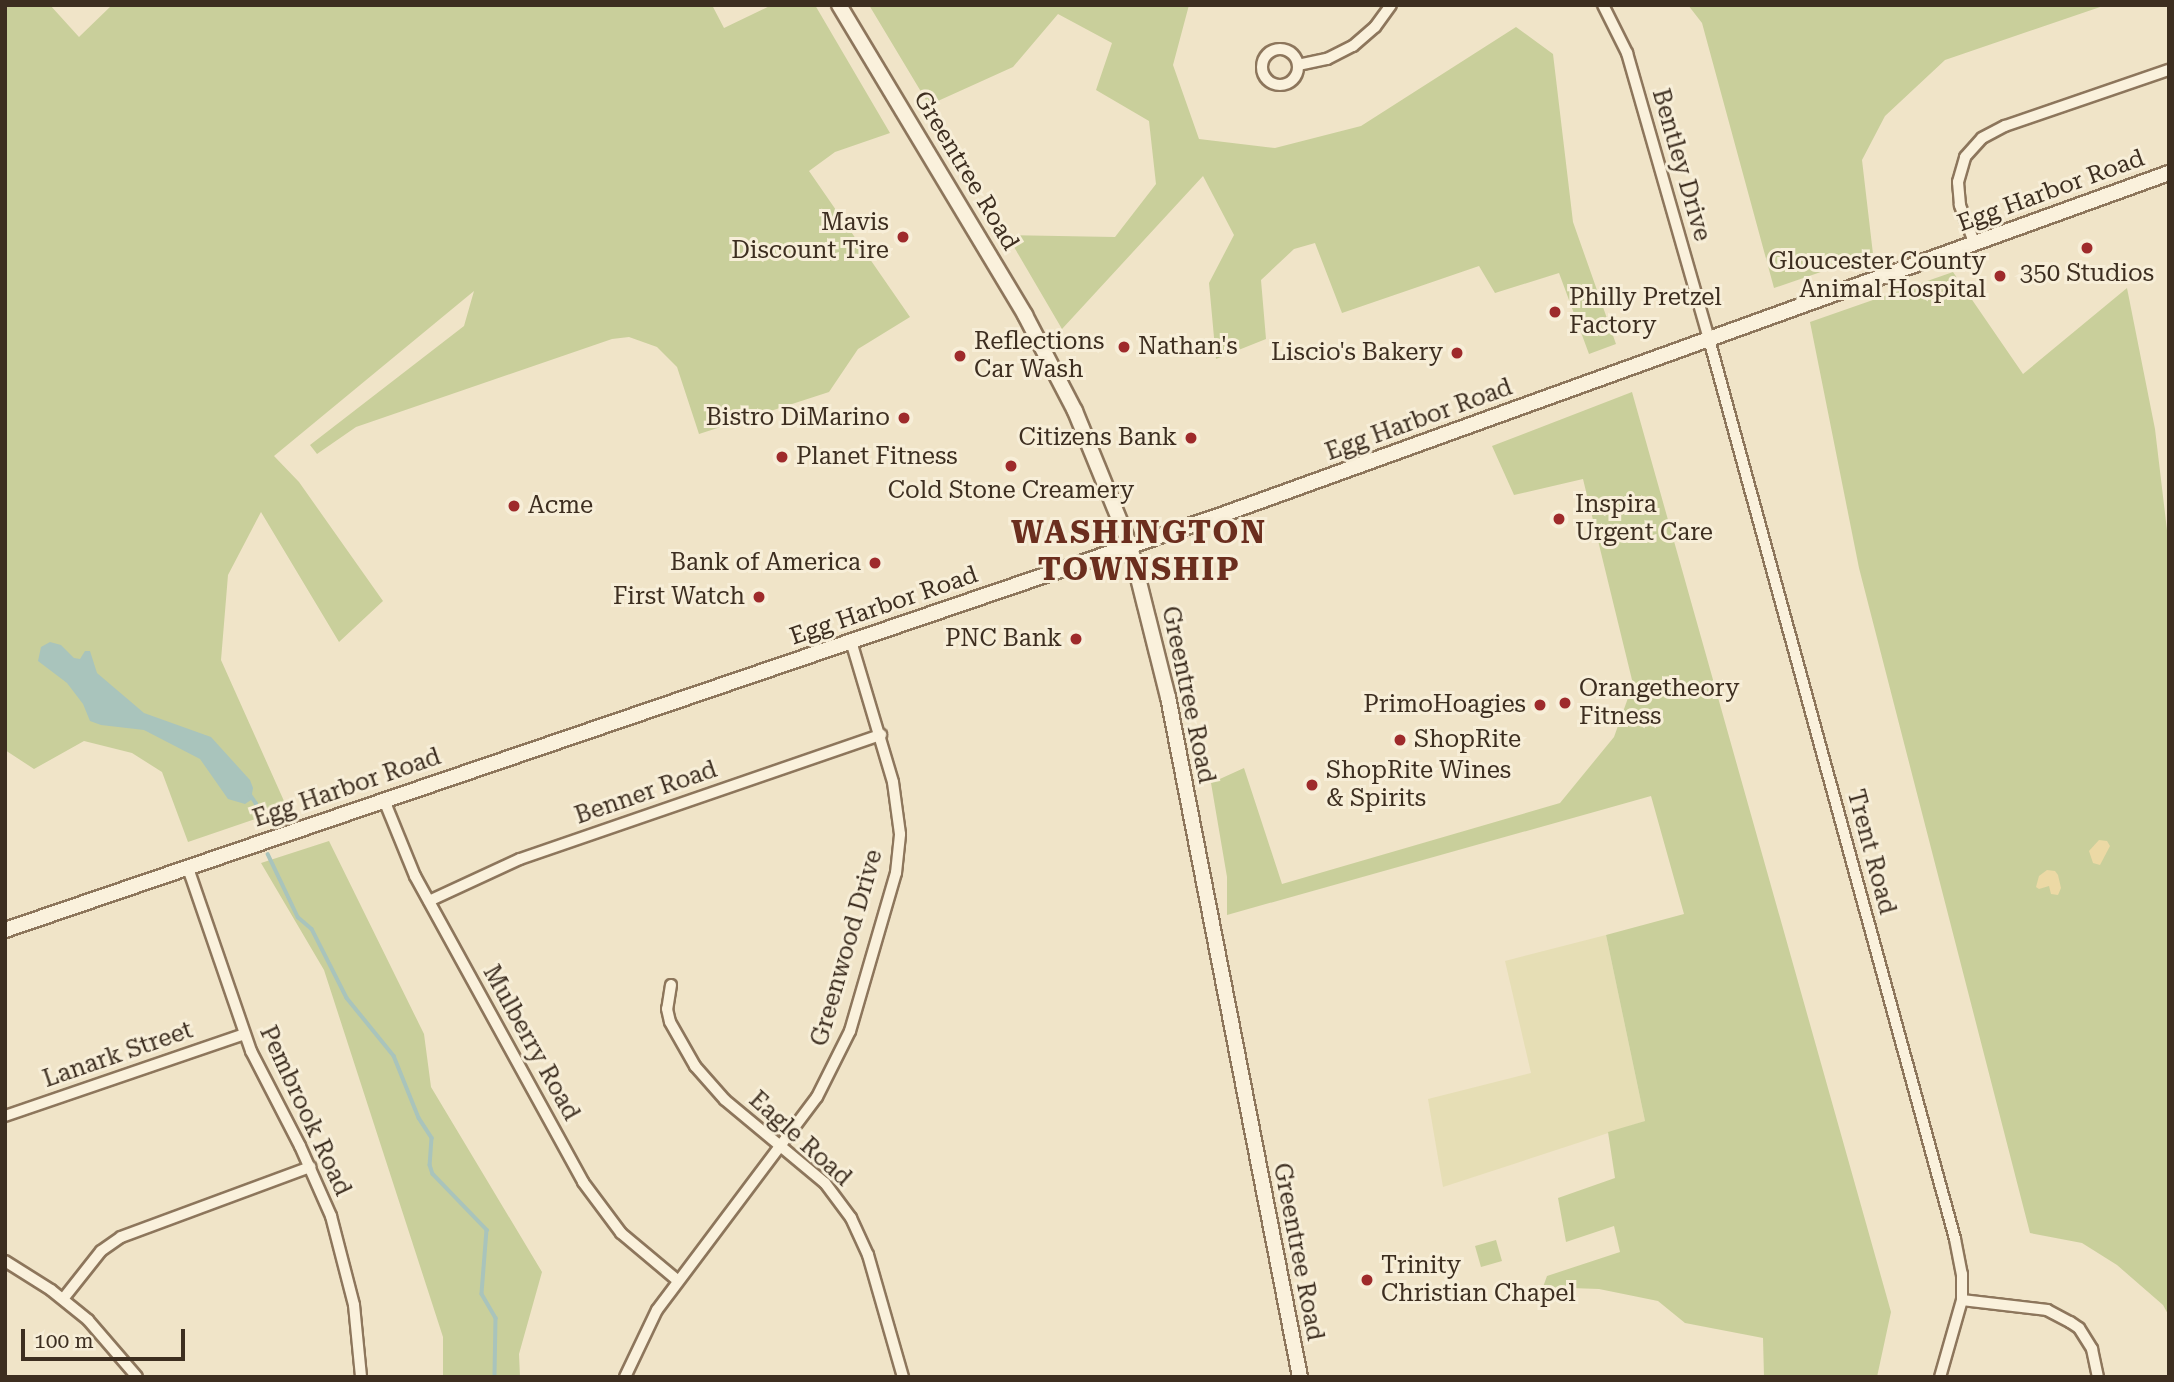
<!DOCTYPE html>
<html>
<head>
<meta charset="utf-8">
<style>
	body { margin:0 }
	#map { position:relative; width:2174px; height:1382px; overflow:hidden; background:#f0e4c8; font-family:"Roboto Serif",serif }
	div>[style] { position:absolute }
	.farmland>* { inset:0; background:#e6deb5 }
	.green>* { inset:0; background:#c9cf9b }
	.sand>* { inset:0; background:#ecd9a5 }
	.water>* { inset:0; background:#a9c4bc }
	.stream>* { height:3.5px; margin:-1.75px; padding:0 1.75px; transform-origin:1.75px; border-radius:1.75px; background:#a9c4bc }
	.roads { filter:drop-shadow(2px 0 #8d765c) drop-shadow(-2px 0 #8d765c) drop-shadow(0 2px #8d765c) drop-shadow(0 -2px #8d765c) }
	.street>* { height:10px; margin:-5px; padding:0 5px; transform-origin:5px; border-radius:5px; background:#faf1dc }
	.street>.ring { margin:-5px; padding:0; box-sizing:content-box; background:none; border:10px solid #faf1dc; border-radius:50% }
	.secondary>* { height:14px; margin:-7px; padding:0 7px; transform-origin:7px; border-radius:7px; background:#faf1dc }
	.dots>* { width:19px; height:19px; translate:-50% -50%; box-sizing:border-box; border:4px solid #f7eed8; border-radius:50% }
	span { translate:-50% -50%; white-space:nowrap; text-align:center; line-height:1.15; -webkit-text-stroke:6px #f7eed8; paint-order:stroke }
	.street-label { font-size:24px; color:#3d2e20 }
	.poi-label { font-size:24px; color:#3d2e20 }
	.right { translate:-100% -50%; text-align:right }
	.left { translate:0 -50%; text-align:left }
	.district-label { font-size:32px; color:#6b2e1e; font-weight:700; letter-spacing:2px }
	.frame { position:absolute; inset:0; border:7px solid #3d2e20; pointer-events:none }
	.scale { position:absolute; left:21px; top:1329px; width:164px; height:32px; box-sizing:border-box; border:4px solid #3d2e20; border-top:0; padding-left:9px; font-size:21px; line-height:24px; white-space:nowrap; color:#3d2e20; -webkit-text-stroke:5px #f7eed8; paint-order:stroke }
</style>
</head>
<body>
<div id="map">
	<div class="farmland">
		<i style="clip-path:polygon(1606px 935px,1645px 1121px,1443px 1187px,1428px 1099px,1531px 1073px,1505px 961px)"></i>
	</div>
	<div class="green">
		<i style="clip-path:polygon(5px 5px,50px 5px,79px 37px,112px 5px,712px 5px,724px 28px,772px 5px,815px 5px,890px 133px,835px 152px,809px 171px,910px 317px,858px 349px,829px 392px,699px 434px,677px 367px,657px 347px,629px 337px,612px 339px,356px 427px,317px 454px,310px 445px,464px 326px,474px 291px,274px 456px,299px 482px,383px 601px,339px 642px,261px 512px,228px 575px,221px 660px,284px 801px,290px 807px,188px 842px,162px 772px,132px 753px,84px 741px,34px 769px,5px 750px)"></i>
		<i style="clip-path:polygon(869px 5px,1189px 5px,1173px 65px,1199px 139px,1275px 148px,1361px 126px,1516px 27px,1553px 54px,1573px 222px,1616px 344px,1589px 354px,1559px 273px,1495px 293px,1479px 266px,1342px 313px,1315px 243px,1294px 249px,1261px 280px,1266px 339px,1216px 359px,1209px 283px,1234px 235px,1203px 176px,1062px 329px,1007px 235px,1115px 237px,1156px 184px,1149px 121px,1096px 90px,1112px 43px,1058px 14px,1013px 67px,929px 105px)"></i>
		<i style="clip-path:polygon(1688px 5px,2106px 5px,1945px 60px,1885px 116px,1862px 160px,1873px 254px,1774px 288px,1702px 23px)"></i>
		<i style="clip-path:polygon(1953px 272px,2023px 374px,2127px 288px,2155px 429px,2169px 547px,2169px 1316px,2163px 1305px,2117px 1265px,2082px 1243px,2030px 1233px,1859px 568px,1810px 322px)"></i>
		<i style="clip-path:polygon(1632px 392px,1891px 1312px,1877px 1377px,1764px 1377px,1763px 1338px,1685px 1323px,1658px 1301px,1599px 1289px,1543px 1287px,1547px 1276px,1620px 1252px,1614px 1226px,1566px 1242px,1558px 1198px,1615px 1178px,1608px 1132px,1645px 1121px,1606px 935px,1684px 914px,1651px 796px,1227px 915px,1227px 877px,1211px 783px,1244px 768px,1282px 884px,1560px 803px,1614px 737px,1633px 684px,1583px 479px,1514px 495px,1492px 446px)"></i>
		<i style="clip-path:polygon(329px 841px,424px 1034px,431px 1087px,542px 1272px,519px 1354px,520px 1377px,443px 1377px,443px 1337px,324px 970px,261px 863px)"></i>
		<i style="clip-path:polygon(1496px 1240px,1502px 1261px,1481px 1267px,1475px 1246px)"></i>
	</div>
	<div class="sand">
		<i style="clip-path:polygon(2099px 840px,2107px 841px,2110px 846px,2100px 865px,2093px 863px,2089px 851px)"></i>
		<i style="clip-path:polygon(2047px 870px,2055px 871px,2058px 875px,2061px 888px,2058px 895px,2051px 894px,2049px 886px,2039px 889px,2036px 887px,2039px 876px)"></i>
	</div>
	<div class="water">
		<i style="clip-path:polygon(50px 642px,61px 645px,74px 658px,80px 659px,85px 651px,90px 651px,97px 673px,144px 713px,211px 737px,250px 780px,253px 788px,251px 800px,245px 804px,228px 799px,200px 759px,144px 730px,101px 725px,90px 721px,83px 704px,67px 683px,38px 661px,41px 647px)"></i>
	</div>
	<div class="stream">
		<i style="left:249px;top:793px;width:12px;rotate:55deg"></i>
		<i style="left:256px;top:803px;width:18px;rotate:74deg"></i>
		<i style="left:268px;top:854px;width:70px;rotate:64.5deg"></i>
		<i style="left:298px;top:917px;width:18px;rotate:41deg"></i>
		<i style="left:312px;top:929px;width:77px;rotate:63.1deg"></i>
		<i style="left:347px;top:998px;width:75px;rotate:51deg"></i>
		<i style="left:394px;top:1056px;width:67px;rotate:68deg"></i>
		<i style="left:419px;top:1118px;width:24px;rotate:57deg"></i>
		<i style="left:432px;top:1138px;width:27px;rotate:94deg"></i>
		<i style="left:430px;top:1165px;width:9px;rotate:72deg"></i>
		<i style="left:433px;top:1174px;width:78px;rotate:46deg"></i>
		<i style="left:487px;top:1230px;width:64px;rotate:94.5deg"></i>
		<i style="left:482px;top:1294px;width:28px;rotate:60deg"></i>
		<i style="left:496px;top:1318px;width:59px;rotate:91deg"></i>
	</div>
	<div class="roads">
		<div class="street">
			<i style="left:1603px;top:5px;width:54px;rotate:63.4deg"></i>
			<i style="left:1627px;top:53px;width:298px;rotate:74deg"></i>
			<i style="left:1709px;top:339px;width:933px;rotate:74.71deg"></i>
			<i style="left:1955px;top:1239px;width:36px;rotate:79deg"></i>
			<i style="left:1962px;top:1274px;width:26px;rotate:90deg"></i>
			<i style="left:1962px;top:1300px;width:80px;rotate:105.9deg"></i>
			<i class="ring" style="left:1262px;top:49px;width:26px;height:26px"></i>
			<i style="left:1298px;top:65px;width:30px;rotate:-12deg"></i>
			<i style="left:1327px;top:59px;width:29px;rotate:-27deg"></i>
			<i style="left:1353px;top:46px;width:29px;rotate:-41deg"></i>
			<i style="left:1375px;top:27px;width:27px;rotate:-54deg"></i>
			<i style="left:1974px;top:242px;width:40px;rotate:-111deg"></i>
			<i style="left:1960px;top:205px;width:23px;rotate:-95deg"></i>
			<i style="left:1958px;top:182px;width:26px;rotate:-74deg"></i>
			<i style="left:1965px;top:157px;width:25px;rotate:-48deg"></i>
			<i style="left:1982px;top:138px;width:26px;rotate:-28deg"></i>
			<i style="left:2005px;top:126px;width:173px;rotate:-18.9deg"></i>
			<i style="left:384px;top:800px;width:82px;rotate:67.8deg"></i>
			<i style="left:415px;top:876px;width:349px;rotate:61.2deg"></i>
			<i style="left:583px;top:1182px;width:64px;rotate:53.3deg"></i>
			<i style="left:621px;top:1233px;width:73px;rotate:40deg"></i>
			<i style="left:188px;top:868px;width:194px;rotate:71deg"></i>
			<i style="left:251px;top:1051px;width:107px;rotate:62.7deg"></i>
			<i style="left:300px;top:1146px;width:77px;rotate:66.1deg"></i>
			<i style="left:331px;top:1216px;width:92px;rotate:75.5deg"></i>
			<i style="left:354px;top:1305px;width:72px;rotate:84.4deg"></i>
			<i style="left:429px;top:901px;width:100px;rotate:-24.8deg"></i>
			<i style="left:520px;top:859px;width:382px;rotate:-19deg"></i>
			<i style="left:671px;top:985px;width:24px;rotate:99deg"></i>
			<i style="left:667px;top:1009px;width:13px;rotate:77deg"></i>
			<i style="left:670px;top:1022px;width:51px;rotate:60.4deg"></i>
			<i style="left:695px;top:1066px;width:45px;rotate:48.6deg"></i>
			<i style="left:725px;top:1100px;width:130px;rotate:39.7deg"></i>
			<i style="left:825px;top:1183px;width:44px;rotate:53.4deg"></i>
			<i style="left:851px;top:1218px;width:41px;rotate:65.3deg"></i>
			<i style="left:868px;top:1255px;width:127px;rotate:74deg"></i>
			<i style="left:5px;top:1116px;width:253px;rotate:-18.9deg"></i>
			<i style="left:5px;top:1261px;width:54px;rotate:32.2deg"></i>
			<i style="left:51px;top:1290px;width:48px;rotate:39deg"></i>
			<i style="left:88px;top:1320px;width:75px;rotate:49.3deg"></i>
			<i style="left:63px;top:1299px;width:61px;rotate:-51.6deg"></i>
			<i style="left:101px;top:1251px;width:24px;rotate:-35deg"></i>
			<i style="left:121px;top:1237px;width:202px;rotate:-20.3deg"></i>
			<i style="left:1962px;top:1300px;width:86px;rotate:6.7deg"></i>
			<i style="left:2047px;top:1310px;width:26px;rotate:28deg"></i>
			<i style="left:2070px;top:1322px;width:11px;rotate:34deg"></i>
			<i style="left:2079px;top:1328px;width:25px;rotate:58deg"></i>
			<i style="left:2092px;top:1349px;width:29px;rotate:78deg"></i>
			<i style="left:625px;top:1377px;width:74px;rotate:-64.5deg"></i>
			<i style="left:657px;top:1310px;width:266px;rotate:-53.1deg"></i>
			<i style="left:817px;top:1097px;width:74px;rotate:-63.4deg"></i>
			<i style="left:850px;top:1031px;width:165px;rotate:-73.8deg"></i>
			<i style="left:896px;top:873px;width:39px;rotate:-84deg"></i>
			<i style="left:900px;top:834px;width:52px;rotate:-97.7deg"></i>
			<i style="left:893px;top:782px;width:147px;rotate:-106.6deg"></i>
		</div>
		<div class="secondary">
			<i style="left:839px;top:5px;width:362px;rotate:59deg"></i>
			<i style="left:1025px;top:315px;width:108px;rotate:62.5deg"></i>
			<i style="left:1075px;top:411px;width:146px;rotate:67.8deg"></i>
			<i style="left:1130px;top:546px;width:156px;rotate:75.9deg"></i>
			<i style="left:1168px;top:697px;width:693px;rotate:79.01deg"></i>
			<i style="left:5px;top:930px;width:1291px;rotate:-18.84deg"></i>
			<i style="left:1227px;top:513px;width:1001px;rotate:-19.85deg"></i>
		</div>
	</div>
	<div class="dots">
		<i style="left:903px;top:237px;background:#9e2a2b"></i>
		<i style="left:2087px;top:248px;background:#9e2a2b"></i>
		<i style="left:2000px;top:276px;background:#9e2a2b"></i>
		<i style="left:1555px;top:312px;background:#9e2a2b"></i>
		<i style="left:1124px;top:347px;background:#9e2a2b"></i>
		<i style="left:1457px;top:353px;background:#9e2a2b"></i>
		<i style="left:960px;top:356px;background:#9e2a2b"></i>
		<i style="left:904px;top:418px;background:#9e2a2b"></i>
		<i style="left:1191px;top:438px;background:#9e2a2b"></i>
		<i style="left:782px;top:457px;background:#9e2a2b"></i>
		<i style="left:1011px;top:466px;background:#9e2a2b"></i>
		<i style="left:514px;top:506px;background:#9e2a2b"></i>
		<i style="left:1559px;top:519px;background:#9e2a2b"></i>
		<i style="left:875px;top:563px;background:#9e2a2b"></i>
		<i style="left:759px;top:597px;background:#9e2a2b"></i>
		<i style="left:1076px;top:639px;background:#9e2a2b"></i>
		<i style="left:1565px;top:703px;background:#9e2a2b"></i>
		<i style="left:1540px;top:705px;background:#9e2a2b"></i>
		<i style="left:1400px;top:740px;background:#9e2a2b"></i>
		<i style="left:1312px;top:785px;background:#9e2a2b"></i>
		<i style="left:1367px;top:1280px;background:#9e2a2b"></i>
	</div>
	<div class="street-label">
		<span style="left:1681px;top:165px;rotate:74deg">Bentley Drive</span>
		<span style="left:966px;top:171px;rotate:59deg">Greentree Road</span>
		<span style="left:2051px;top:191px;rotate:-20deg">Egg Harbor Road</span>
		<span style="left:1419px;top:420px;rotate:-20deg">Egg Harbor Road</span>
		<span style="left:884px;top:606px;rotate:-19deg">Egg Harbor Road</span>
		<span style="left:1188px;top:695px;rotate:78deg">Greentree Road</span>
		<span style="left:347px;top:788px;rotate:-19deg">Egg Harbor Road</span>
		<span style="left:646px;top:793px;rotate:-19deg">Benner Road</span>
		<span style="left:1871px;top:852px;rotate:75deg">Trent Road</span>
		<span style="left:847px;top:948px;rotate:-74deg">Greenwood Drive</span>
		<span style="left:531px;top:1043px;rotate:61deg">Mulberry Road</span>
		<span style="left:118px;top:1055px;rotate:-19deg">Lanark Street</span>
		<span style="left:305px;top:1111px;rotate:65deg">Pembrook Road</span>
		<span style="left:800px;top:1139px;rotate:42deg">Eagle Road</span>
		<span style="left:1298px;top:1252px;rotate:79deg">Greentree Road</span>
	</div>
	<div class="poi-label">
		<span class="right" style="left:889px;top:237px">Mavis<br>Discount Tire</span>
		<span class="right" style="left:1986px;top:276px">Gloucester County<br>Animal Hospital</span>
		<span style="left:2087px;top:274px">350 Studios</span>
		<span class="left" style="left:1569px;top:312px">Philly Pretzel<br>Factory</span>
		<span class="left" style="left:974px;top:356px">Reflections<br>Car Wash</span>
		<span class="left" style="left:1138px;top:347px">Nathan's</span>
		<span class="right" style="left:1443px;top:353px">Liscio's Bakery</span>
		<span class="right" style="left:890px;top:418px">Bistro DiMarino</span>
		<span class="right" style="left:1177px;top:438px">Citizens Bank</span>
		<span class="left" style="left:796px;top:457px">Planet Fitness</span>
		<span style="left:1011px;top:491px">Cold Stone Creamery</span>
		<span class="left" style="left:1575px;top:519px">Inspira<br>Urgent Care</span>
		<span class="left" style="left:528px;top:506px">Acme</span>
		<span class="right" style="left:861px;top:563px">Bank of America</span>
		<span class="right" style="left:745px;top:597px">First Watch</span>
		<span class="right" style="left:1062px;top:639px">PNC Bank</span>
		<span class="left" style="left:1579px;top:703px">Orangetheory<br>Fitness</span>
		<span class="right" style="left:1526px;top:705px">PrimoHoagies</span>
		<span class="left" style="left:1414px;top:740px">ShopRite</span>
		<span class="left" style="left:1326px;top:785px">ShopRite Wines<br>&amp; Spirits</span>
		<span class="left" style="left:1381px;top:1280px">Trinity<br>Christian Chapel</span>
	</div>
	<div class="district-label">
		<span style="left:1139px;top:551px">WASHINGTON<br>TOWNSHIP</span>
	</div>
	<div class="frame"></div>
	<div class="scale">100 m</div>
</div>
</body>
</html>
